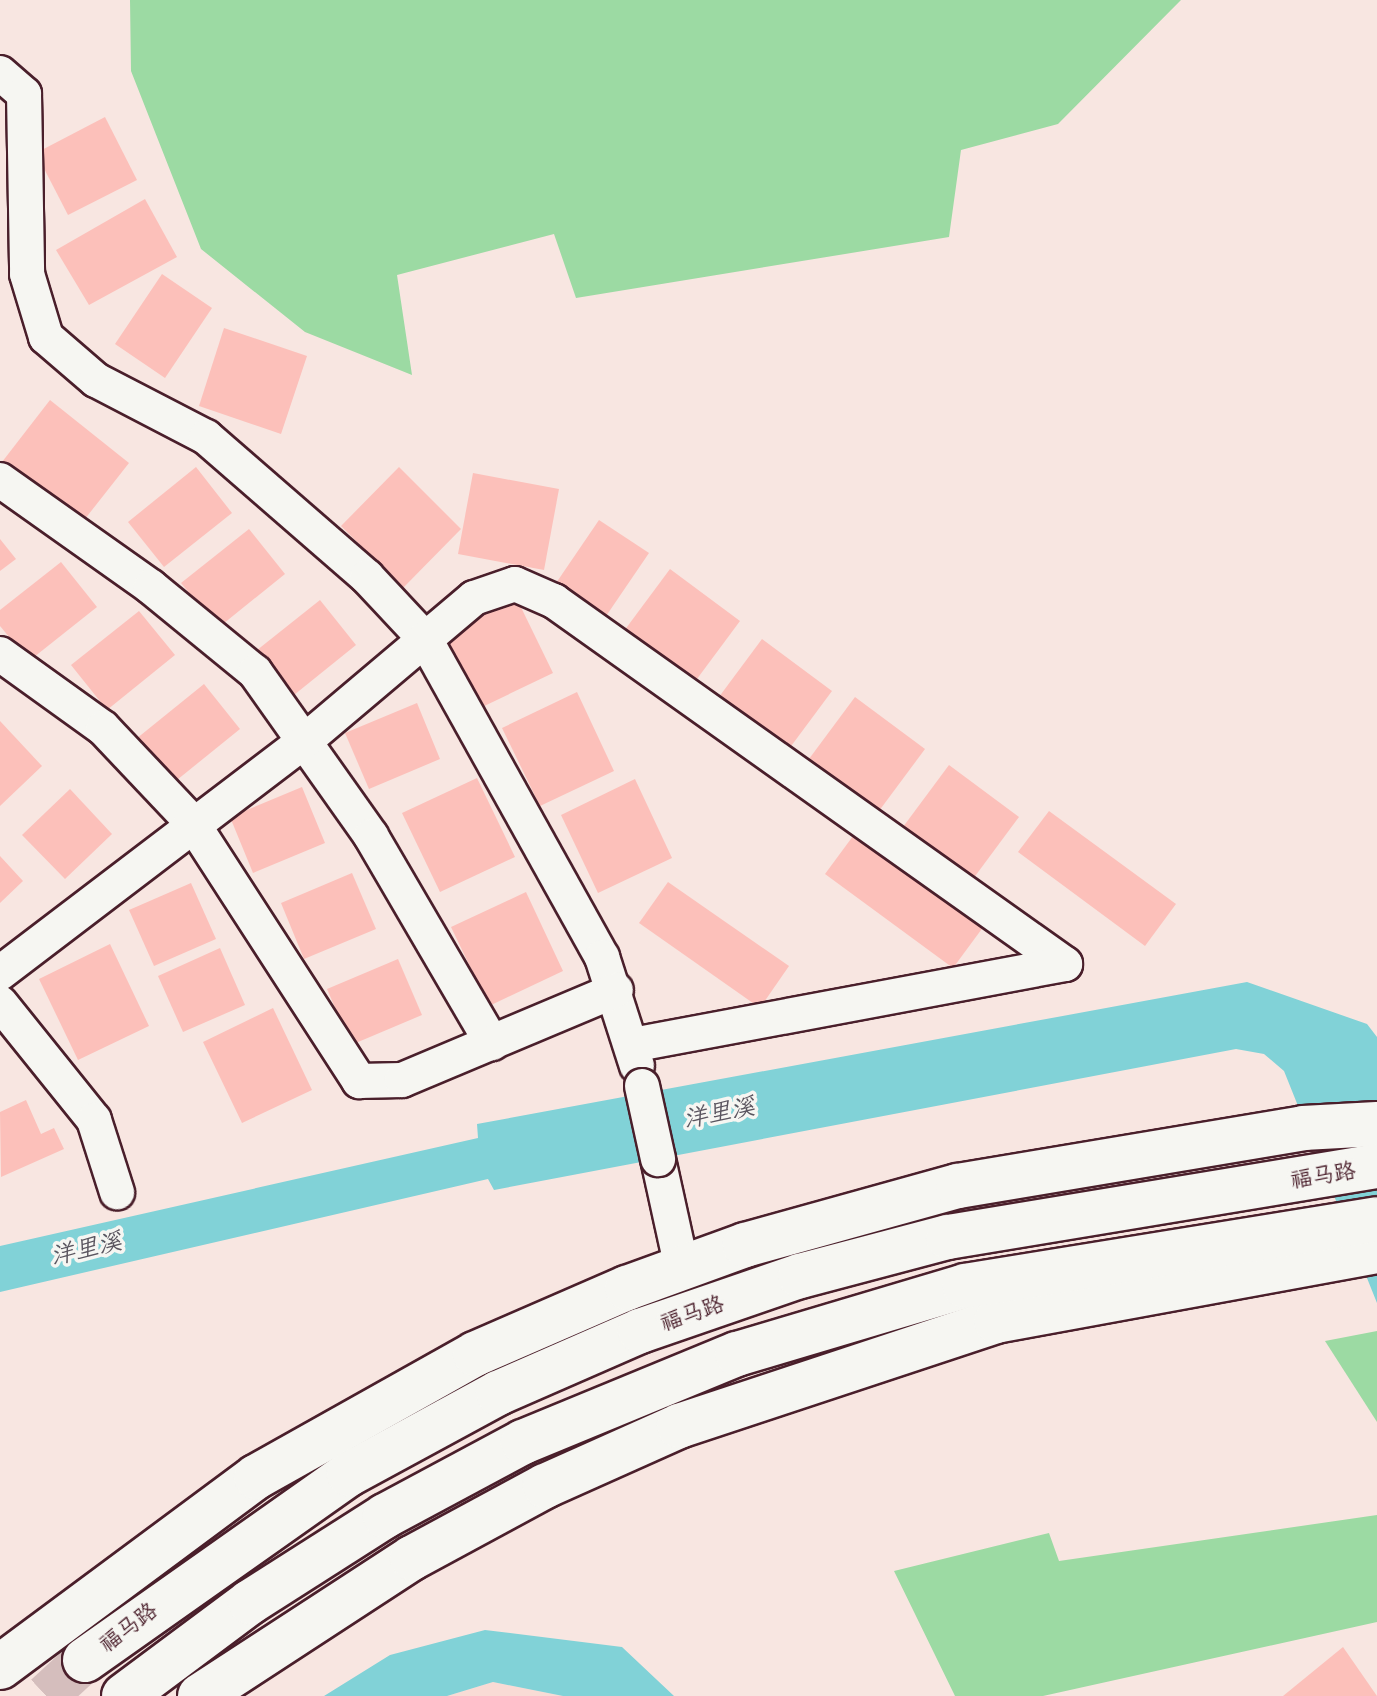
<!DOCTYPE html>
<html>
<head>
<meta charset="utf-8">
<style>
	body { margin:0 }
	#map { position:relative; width:1377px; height:1696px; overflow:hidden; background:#f8e6e1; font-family:"Patrick Hand","LXGW WenKai TC",sans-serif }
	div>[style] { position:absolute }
	.built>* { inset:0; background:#f9dbd5 }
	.green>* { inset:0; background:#9cdaa3 }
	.water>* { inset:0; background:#81d2d7 }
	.building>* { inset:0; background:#fcc0ba }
	.primary-tunnel>* { height:44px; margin-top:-22px; transform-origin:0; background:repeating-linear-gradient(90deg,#d5bebd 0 44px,transparent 0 66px) }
	.roads { filter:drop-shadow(2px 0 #4a1f2b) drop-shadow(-2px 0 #4a1f2b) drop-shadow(0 2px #4a1f2b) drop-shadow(0 -2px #4a1f2b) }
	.street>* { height:34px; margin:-17px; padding:0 17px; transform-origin:17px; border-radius:17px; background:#f6f6f2 }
	.secondary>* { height:44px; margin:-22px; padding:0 22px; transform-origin:22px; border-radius:22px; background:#f6f6f2 }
	.primary>* { height:44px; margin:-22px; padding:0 22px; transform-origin:22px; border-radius:22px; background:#f6f6f2 }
	.bridges { filter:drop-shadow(2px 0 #4a1f2b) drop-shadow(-2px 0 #4a1f2b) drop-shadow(0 2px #4a1f2b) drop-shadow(0 -2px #4a1f2b) }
	.street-bridge>* { height:34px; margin:-17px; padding:0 17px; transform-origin:17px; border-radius:17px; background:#f6f6f2 }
	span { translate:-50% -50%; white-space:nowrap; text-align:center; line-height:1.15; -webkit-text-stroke:7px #f6f6f2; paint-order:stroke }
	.street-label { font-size:22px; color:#4a1f2b }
	.water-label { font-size:24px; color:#5a555f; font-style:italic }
</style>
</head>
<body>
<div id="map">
	<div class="built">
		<i style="clip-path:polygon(493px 1682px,563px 1696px,447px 1696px)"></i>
	</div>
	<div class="green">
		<i style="clip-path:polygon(130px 0,1181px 0,1058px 124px,961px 150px,949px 237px,576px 298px,554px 234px,397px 275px,412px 375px,305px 332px,201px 249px,131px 71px)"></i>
		<i style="clip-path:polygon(1377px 1331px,1377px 1422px,1325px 1341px)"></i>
		<i style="clip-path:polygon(1377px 1515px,1377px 1622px,1043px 1696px,955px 1696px,894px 1571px,1049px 1533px,1059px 1561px)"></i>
	</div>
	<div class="water">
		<i style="clip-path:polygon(1247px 982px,1367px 1024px,1377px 1037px,1377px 1303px,1284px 1071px,1264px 1054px,1236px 1049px,494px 1190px,488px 1179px,0 1292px,0 1246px,478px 1138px,477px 1124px)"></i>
		<i style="clip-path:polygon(485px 1630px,622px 1647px,674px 1696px,563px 1696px,493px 1682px,447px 1696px,324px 1696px,390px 1655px)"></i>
	</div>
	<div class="building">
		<i style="clip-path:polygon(105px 117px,137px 180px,68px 215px,36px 153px)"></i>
		<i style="clip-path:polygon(145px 199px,177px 257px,89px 305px,56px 250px)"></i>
		<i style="clip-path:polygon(162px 274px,212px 308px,165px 378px,115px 344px)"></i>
		<i style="clip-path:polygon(224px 328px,307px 356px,281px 434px,199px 406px)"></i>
		<i style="clip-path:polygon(50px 400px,129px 463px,81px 524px,2px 462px)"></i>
		<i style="clip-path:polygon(196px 467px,232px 513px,164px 567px,128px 522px)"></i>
		<i style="clip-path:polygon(399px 467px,461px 529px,403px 588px,341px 526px)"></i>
		<i style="clip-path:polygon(473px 473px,559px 489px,544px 570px,458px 554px)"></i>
		<i style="clip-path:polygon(599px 520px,649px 553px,602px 622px,552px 589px)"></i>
		<i style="clip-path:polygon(249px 529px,285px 574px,218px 628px,181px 583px)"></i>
		<i style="clip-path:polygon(0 539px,16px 559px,0 571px)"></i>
		<i style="clip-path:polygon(61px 562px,97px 607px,29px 661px,0 626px,0 610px)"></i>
		<i style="clip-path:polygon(670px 569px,740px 621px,691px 687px,621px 635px)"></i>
		<i style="clip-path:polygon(515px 595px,553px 673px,478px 709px,440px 630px)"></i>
		<i style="clip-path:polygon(320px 600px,356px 645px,289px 699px,252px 654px)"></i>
		<i style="clip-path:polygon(139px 611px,175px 655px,107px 710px,71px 665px)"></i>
		<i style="clip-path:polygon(762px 639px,832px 691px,783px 757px,713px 705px)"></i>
		<i style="clip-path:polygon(204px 684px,240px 729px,172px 784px,136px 739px)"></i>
		<i style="clip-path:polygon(577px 692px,614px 771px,540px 806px,502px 728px)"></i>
		<i style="clip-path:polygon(855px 697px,925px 749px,876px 815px,806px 763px)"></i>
		<i style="clip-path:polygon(417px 703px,440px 759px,369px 789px,345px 733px)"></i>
		<i style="clip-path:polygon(0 721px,42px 766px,0 806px)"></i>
		<i style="clip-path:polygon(949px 765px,1019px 817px,970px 883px,900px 831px)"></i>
		<i style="clip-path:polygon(477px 778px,515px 857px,440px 892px,402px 813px)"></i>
		<i style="clip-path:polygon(635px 779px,672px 858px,598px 893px,561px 815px)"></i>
		<i style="clip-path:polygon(302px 787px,325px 843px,253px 873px,230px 817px)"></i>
		<i style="clip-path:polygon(70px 789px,112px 834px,65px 879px,22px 835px)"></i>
		<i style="clip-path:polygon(1049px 811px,1176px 904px,1145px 946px,1018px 852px)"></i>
		<i style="clip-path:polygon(856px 832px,984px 926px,953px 968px,825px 874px)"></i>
		<i style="clip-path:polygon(0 856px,23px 881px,0 903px)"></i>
		<i style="clip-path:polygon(352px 873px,376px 929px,304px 959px,281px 903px)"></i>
		<i style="clip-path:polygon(668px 882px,789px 966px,760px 1008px,639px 923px)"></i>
		<i style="clip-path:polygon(191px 883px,216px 939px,154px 966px,129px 910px)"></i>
		<i style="clip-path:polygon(526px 892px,563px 971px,489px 1006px,451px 927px)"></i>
		<i style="clip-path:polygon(110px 944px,149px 1026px,78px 1060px,39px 979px)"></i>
		<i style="clip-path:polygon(220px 948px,245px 1005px,183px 1032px,158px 976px)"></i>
		<i style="clip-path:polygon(398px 959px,422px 1015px,351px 1045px,327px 989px)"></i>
		<i style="clip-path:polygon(273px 1008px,312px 1090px,242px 1123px,203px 1042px)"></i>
		<i style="clip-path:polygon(26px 1100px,41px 1134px,54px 1128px,64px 1149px,1px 1177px,0 1112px)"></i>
		<i style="clip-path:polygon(1343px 1647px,1377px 1696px,1283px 1696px)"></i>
	</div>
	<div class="primary-tunnel">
		<i style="left:46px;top:1696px;width:53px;rotate:-42.7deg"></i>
	</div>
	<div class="roads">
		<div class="street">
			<i style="left:0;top:73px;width:32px;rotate:41deg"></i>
			<i style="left:24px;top:94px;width:180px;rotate:89deg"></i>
			<i style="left:27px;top:274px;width:66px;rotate:73.2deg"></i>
			<i style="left:46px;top:337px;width:66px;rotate:40.7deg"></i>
			<i style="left:96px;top:380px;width:124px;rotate:27.4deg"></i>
			<i style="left:206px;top:437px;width:213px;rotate:41deg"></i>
			<i style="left:367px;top:577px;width:85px;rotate:46.9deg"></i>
			<i style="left:425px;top:639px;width:364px;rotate:60.9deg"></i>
			<i style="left:602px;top:957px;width:114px;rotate:72.2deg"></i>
			<i style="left:0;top:480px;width:185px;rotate:35.3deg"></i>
			<i style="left:151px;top:587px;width:134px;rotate:39.3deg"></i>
			<i style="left:255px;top:672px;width:201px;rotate:54.7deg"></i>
			<i style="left:371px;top:836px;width:240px;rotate:59.7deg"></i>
			<i style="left:0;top:654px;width:127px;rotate:35.7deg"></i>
			<i style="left:103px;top:728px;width:128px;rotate:46.6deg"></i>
			<i style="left:191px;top:821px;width:310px;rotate:57.1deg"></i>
			<i style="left:359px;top:1081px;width:43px;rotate:-1.3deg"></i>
			<i style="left:402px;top:1080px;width:232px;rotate:-22.8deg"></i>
			<i style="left:0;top:973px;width:385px;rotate:-37.3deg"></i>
			<i style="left:306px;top:740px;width:220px;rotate:-40.2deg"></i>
			<i style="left:474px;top:598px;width:43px;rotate:-18.9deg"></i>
			<i style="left:515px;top:584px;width:43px;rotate:23.6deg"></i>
			<i style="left:554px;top:601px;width:627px;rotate:35.39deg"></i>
			<i style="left:1065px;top:964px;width:441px;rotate:169.4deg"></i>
			<i style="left:0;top:1003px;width:150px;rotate:51.2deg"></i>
			<i style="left:94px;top:1120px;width:76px;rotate:72.3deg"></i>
			<i style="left:658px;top:1159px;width:112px;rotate:77.6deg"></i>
		</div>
		<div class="secondary">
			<i style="left:0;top:1667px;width:319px;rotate:-36.6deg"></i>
			<i style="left:256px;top:1477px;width:251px;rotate:-29.3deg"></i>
			<i style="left:475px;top:1354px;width:166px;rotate:-23.5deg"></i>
			<i style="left:627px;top:1288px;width:126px;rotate:-20deg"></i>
			<i style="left:745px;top:1245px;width:221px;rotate:-15.5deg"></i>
			<i style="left:958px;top:1186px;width:350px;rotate:-9.5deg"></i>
			<i style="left:1303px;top:1128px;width:74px;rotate:-3.1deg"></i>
			<i style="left:200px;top:1696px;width:253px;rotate:-33.1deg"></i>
			<i style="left:412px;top:1558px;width:151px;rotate:-28.4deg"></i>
			<i style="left:545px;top:1486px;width:147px;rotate:-24.1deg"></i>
			<i style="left:679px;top:1426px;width:334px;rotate:-18.3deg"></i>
			<i style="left:996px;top:1321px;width:387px;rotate:-10.4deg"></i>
		</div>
		<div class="primary">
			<i style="left:85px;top:1660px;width:323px;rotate:-35.2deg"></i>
			<i style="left:349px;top:1474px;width:170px;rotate:-28.5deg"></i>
			<i style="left:498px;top:1393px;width:155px;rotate:-23.6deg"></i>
			<i style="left:640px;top:1331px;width:169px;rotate:-19deg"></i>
			<i style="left:800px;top:1276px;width:153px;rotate:-14.8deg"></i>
			<i style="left:948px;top:1237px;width:435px;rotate:-9.4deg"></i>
			<i style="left:124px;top:1696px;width:157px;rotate:-36.7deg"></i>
			<i style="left:250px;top:1602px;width:160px;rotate:-32.5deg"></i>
			<i style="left:385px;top:1516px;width:157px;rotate:-28.2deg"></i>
			<i style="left:523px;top:1442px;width:231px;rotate:-22.4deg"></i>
			<i style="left:737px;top:1354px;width:238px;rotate:-16.6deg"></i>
			<i style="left:965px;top:1286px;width:417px;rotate:-9.2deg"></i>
		</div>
	</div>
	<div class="bridges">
		<div class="street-bridge">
			<i style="left:642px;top:1086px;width:75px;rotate:77.6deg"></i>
		</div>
	</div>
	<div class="street-label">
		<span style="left:1323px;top:1175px;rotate:-9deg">福马路</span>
		<span style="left:692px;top:1313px;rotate:-19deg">福马路</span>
		<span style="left:128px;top:1627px;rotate:-37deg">福马路</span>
	</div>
	<div class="water-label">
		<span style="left:719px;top:1112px;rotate:-11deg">洋里溪</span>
		<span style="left:86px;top:1248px;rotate:-13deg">洋里溪</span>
	</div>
</div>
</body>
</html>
